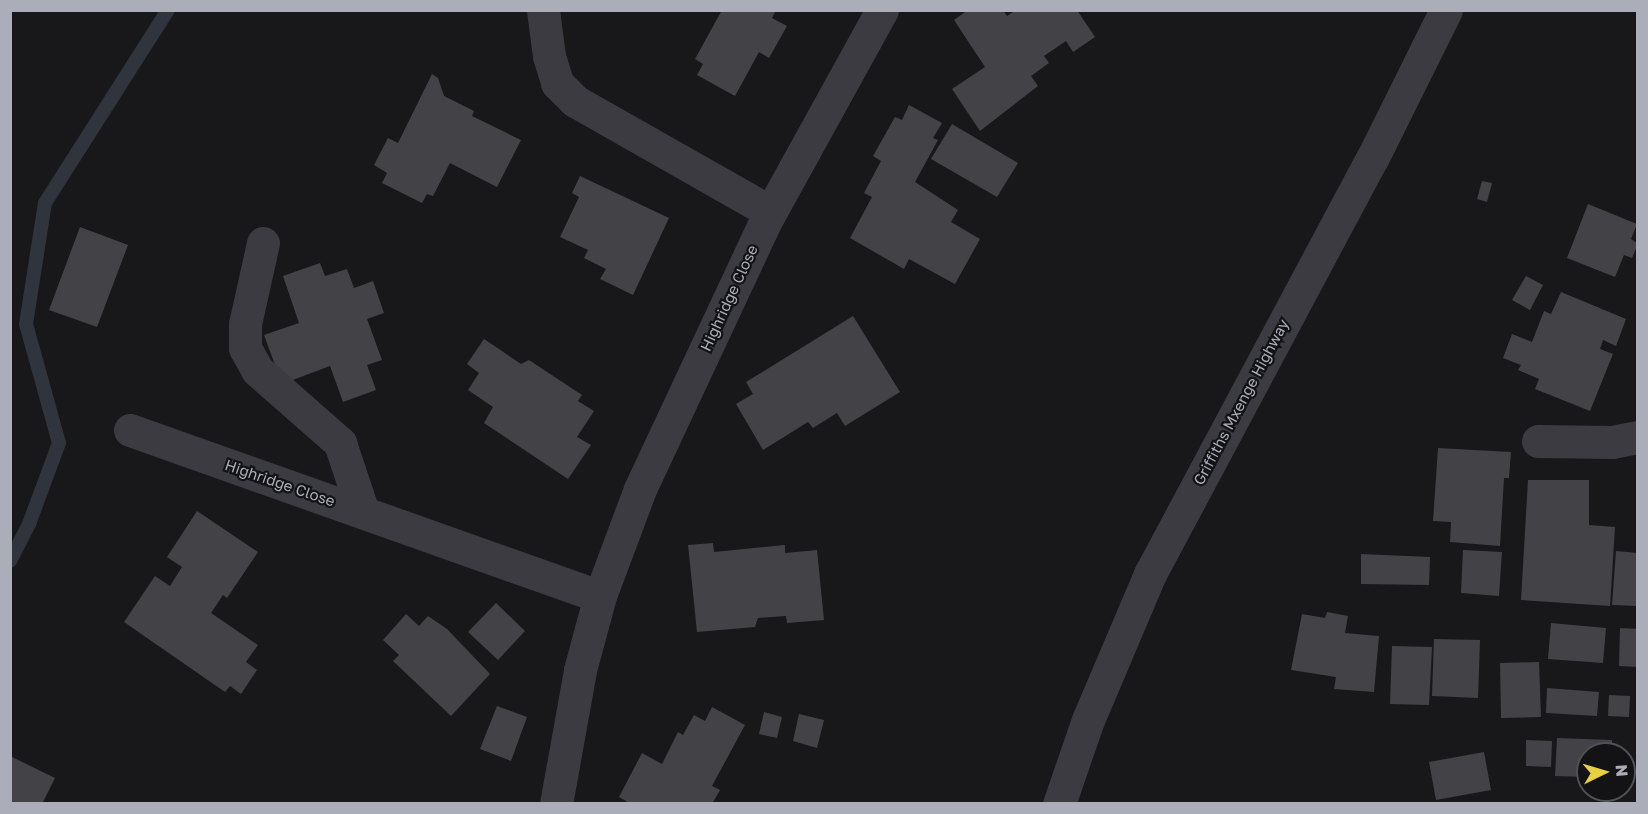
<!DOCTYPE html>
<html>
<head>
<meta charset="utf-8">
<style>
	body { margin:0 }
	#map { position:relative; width:1648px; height:814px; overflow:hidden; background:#18181a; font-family:"Golos Text",sans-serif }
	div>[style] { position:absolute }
	.stream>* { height:14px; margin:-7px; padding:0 7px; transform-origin:7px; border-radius:7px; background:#2f343d }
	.building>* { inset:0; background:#434247 }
	.minor>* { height:33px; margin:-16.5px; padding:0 16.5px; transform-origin:16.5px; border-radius:16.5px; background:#3b3b41 }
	span { translate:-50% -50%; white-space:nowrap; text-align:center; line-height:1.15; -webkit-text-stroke:4.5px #131315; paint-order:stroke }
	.street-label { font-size:15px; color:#abadb9 }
	.frame { position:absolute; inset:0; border:12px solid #abadb9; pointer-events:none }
	.north { position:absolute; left:1576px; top:742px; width:60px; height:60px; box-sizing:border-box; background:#131315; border:2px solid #505157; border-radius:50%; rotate:85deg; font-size:16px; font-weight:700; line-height:24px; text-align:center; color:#abadb9 }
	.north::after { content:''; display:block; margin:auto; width:21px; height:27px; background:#e8d042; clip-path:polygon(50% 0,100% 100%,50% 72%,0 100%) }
</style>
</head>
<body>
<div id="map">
	<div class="stream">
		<i style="left:10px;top:561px;width:42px;rotate:-62.8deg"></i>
		<i style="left:29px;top:524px;width:86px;rotate:-69.7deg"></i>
		<i style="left:59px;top:443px;width:123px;rotate:-105.5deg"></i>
		<i style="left:26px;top:324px;width:122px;rotate:-81.1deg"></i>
		<i style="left:45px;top:203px;width:229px;rotate:-57.5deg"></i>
	</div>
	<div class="building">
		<i style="clip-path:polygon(722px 10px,776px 10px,772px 18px,787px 26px,769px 58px,759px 52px,735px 96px,697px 75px,703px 64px,695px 59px)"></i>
		<i style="clip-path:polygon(968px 10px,1003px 10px,1007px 16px,1016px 10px,1077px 10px,1095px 37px,1073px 52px,1066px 41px,1044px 56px,1049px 63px,1031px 76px,1038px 86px,980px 131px,952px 89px,985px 67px,954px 20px)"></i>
		<i style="clip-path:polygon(432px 74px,438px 78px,444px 96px,474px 111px,472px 116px,521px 140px,497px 187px,450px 163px,433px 196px,427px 194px,422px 203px,382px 183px,387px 173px,374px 165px,388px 138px,398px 143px)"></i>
		<i style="clip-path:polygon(909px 105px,942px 123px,933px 138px,938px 140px,915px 182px,958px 210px,951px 222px,980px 239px,955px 284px,909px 259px,904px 269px,850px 238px,872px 197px,864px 193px,881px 161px,873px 156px,895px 117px,902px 120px)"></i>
		<i style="clip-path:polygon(952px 124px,1018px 163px,997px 197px,931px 159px)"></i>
		<i style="clip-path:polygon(580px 176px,669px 218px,633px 295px,600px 279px,606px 269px,584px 258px,588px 250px,560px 237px,579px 197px,572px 193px)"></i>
		<i style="clip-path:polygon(1482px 181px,1492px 183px,1487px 202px,1477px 199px)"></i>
		<i style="clip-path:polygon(1588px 204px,1637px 224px,1631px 239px,1638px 244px,1632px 258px,1624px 255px,1615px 277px,1567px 258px)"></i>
		<i style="clip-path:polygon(80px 227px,128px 245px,97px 327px,49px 310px)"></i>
		<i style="clip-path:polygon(320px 263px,325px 276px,347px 269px,354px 288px,373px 281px,384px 313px,367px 319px,382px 360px,367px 365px,376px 390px,343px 402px,330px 366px,282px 384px,264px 335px,299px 323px,283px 276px)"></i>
		<i style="clip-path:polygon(1526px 276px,1543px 285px,1530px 310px,1512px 300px)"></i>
		<i style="clip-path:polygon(1561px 292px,1626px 319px,1616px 346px,1603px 340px,1600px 349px,1613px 354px,1590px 411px,1535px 389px,1539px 379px,1518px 370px,1521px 365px,1503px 358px,1512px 334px,1532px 342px,1544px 311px,1551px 314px)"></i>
		<i style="clip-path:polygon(853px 316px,900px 392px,845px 426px,837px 413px,813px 428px,808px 422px,763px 450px,736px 404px,753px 394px,746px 382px)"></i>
		<i style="clip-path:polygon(484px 339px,521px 364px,529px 360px,582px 395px,578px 401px,594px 411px,577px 437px,591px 445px,568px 479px,484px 423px,493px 407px,468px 390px,479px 373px,467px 364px)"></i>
		<i style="clip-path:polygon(1438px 448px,1511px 452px,1509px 478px,1504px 478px,1500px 546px,1450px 542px,1451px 522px,1433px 521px)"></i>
		<i style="clip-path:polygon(1528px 480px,1589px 480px,1589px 525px,1615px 527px,1610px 606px,1521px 600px)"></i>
		<i style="clip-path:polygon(197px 511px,258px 552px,227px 598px,223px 595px,211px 613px,258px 645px,246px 662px,257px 670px,241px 694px,230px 686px,225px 692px,124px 622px,155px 576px,170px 586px,182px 567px,167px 557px)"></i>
		<i style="clip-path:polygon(713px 543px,714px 552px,785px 545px,785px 553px,817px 550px,824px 620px,787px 623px,786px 616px,758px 618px,755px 627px,697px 632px,688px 545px)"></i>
		<i style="clip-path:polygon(1463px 550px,1502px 552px,1499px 596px,1461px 593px)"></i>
		<i style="clip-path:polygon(1616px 551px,1638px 553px,1638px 606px,1612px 605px)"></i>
		<i style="clip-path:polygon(1361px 554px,1430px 557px,1429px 585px,1361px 584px)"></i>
		<i style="clip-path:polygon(496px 603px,525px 631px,498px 660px,468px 632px)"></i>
		<i style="clip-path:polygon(1327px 612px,1348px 616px,1345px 633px,1379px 636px,1374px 692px,1334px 689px,1336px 677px,1291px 670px,1302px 614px,1325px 618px)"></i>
		<i style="clip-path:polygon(406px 614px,419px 626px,428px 616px,447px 629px,490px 674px,451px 716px,393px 661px,399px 655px,383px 640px)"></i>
		<i style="clip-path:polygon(1551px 623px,1606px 628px,1603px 663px,1548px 659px)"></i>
		<i style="clip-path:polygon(1620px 628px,1638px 629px,1638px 667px,1619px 666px)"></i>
		<i style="clip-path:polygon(1434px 639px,1480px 640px,1478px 698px,1432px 696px)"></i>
		<i style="clip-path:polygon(1392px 646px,1432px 647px,1429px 705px,1390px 704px)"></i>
		<i style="clip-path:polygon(1539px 662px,1541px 717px,1501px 718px,1500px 663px)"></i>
		<i style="clip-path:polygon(1547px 688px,1599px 692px,1597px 716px,1546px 713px)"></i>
		<i style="clip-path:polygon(1609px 695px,1630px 696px,1629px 717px,1608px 716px)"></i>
		<i style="clip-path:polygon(497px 706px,527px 717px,511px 761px,480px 749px)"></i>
		<i style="clip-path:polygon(712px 707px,745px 725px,712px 786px,720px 790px,712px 804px,631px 804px,619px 797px,642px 753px,662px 764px,678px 732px,683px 735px,694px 715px,705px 721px)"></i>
		<i style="clip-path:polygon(764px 712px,782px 717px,777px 738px,759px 734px)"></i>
		<i style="clip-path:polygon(799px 714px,824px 720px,817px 748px,793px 741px)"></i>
		<i style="clip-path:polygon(1557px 738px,1612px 740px,1612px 754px,1588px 754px,1588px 777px,1555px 776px)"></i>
		<i style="clip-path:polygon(1526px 740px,1552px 741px,1551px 767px,1526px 766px)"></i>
		<i style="clip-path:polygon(1484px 752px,1491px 790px,1436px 800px,1429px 762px)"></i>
		<i style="clip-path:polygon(10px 756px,55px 778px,42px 804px,10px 804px)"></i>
	</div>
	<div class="minor">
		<i style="left:543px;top:10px;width:46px;rotate:82.6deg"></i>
		<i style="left:549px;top:56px;width:28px;rotate:73deg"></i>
		<i style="left:557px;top:83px;width:25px;rotate:45deg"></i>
		<i style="left:575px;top:101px;width:224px;rotate:29.6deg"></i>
		<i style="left:263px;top:243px;width:83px;rotate:102.5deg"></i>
		<i style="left:245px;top:324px;width:24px;rotate:90deg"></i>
		<i style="left:245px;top:348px;width:25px;rotate:61deg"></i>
		<i style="left:257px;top:370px;width:111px;rotate:41.3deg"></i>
		<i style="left:340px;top:443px;width:73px;rotate:71.6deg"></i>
		<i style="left:130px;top:430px;width:498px;rotate:19.5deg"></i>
		<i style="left:1538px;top:441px;width:74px;rotate:0.8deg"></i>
		<i style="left:1612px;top:442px;width:26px;rotate:-11deg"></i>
		<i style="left:556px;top:804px;width:136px;rotate:-79.8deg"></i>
		<i style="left:580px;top:670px;width:77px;rotate:-74.9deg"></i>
		<i style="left:600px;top:596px;width:114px;rotate:-69.5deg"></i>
		<i style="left:640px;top:489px;width:295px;rotate:-64.9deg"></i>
		<i style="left:765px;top:222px;width:242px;rotate:-61.1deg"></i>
		<i style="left:1059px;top:804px;width:89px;rotate:-71deg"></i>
		<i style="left:1088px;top:720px;width:159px;rotate:-67deg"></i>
		<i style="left:1150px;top:574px;width:471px;rotate:-61.9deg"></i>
		<i style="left:1372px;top:159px;width:166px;rotate:-63.6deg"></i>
	</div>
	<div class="street-label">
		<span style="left:729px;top:298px;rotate:-65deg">Highridge Close</span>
		<span style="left:1241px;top:402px;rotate:-62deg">Griffiths Mxenge Highway</span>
		<span style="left:280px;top:483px;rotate:19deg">Highridge Close</span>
	</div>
	<div class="frame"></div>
	<div class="north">N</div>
</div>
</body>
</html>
